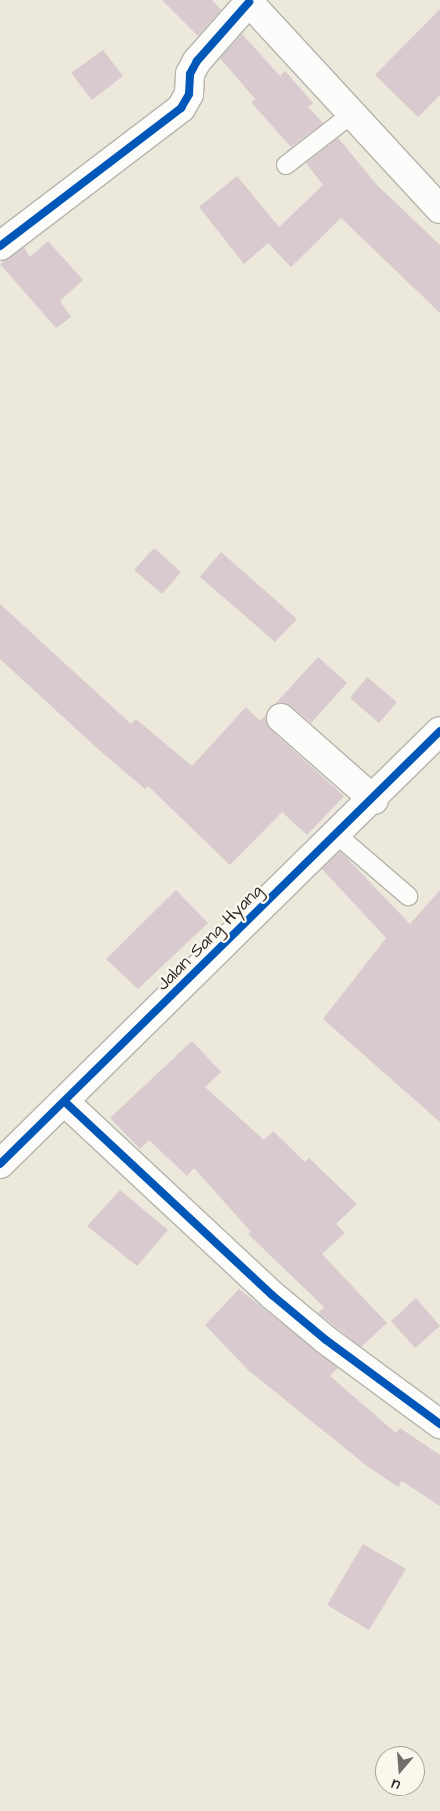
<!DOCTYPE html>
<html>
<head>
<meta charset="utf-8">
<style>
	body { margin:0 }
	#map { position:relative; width:440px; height:1811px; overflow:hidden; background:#ece9dc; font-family:"Architects Daughter",sans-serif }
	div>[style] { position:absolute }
	.building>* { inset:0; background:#d8cace }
	.roads { filter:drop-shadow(1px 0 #b6b4ac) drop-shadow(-1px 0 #b6b4ac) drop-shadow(0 1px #b6b4ac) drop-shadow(0 -1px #b6b4ac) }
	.lane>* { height:18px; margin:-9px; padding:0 9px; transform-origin:9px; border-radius:9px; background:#fcfcfa }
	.street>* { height:28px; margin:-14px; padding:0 14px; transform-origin:14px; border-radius:14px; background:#fcfcfa }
	.cycleway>* { height:8px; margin:-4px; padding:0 4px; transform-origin:4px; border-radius:4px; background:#0057b8 }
	span { translate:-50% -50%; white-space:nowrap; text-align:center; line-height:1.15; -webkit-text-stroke:4.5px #fbf7ec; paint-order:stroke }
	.street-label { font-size:18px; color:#2b2b2b }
	.north { position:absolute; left:375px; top:1746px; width:50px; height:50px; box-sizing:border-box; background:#fbf7ec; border:1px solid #a8a59f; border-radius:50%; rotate:198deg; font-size:14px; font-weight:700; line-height:20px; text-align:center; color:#2b2b2b }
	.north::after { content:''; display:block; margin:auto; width:18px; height:22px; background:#6f6e69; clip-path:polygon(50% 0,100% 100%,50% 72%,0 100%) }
</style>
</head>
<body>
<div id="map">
	<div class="building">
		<i style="clip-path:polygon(162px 0,212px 0,221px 10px,198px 36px)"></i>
		<i style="clip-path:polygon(440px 9px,440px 95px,418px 117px,375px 75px)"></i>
		<i style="clip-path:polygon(242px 34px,280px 76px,285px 71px,313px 103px,308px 107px,323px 123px,291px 147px,251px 102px,255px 99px,220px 58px)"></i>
		<i style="clip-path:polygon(103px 50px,123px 76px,92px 100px,71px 73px)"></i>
		<i style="clip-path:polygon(338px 138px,377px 185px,440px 245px,440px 313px,341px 218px,291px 267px,268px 243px,244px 264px,199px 207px,237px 176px,279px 227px,323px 185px,306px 163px)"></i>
		<i style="clip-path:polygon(48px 241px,83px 280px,60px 301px,71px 317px,56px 328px,0 264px,24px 247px,30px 257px)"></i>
		<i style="clip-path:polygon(154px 548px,181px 572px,162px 594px,134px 570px)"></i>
		<i style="clip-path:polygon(221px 552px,297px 619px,275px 642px,200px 577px)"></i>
		<i style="clip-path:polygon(0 604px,131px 724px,136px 719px,192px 766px,246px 707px,260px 721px,266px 715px,271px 730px,344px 796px,307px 835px,282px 812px,230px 865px,148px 786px,145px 789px,98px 749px,0 659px)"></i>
		<i style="clip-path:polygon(318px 657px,347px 683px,311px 723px,291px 706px,276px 703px)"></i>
		<i style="clip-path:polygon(367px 677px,397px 702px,379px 723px,350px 698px)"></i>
		<i style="clip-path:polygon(340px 851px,410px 924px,440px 890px,440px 1122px,323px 1019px,386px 938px,322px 869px)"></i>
		<i style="clip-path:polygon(176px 890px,208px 923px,138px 989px,106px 959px)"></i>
		<i style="clip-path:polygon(192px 1041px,221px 1072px,205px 1087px,264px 1140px,273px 1131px,305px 1162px,309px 1158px,357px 1204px,336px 1224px,345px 1233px,322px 1254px,387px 1323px,361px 1347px,318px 1313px,324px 1307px,248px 1234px,251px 1232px,194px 1168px,187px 1176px,149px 1140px,140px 1149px,110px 1118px)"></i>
		<i style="clip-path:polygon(120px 1190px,168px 1230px,137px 1266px,87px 1226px)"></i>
		<i style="clip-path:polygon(239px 1289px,338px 1368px,330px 1376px,396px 1433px,400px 1428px,440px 1455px,440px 1506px,402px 1481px,398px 1487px,367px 1466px,248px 1370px,205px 1325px)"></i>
		<i style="clip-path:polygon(416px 1298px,440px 1326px,415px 1348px,391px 1321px)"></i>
		<i style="clip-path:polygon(363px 1544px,406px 1569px,369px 1630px,327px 1605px)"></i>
	</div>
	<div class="roads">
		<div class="lane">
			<i style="left:286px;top:165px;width:83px;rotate:-37.7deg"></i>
			<i style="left:337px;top:835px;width:94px;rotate:40.7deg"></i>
		</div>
		<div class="street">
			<i style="left:247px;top:0;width:284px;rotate:47.3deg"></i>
			<i style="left:0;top:246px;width:228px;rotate:-37.3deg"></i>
			<i style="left:181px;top:108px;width:16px;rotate:-60deg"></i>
			<i style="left:189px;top:94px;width:20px;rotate:-87deg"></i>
			<i style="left:190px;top:74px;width:15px;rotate:-62deg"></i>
			<i style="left:197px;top:61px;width:79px;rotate:-48.6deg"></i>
			<i style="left:281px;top:718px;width:124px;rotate:41.4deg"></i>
			<i style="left:65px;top:1102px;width:283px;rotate:43deg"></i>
			<i style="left:272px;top:1295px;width:70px;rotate:39.8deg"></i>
			<i style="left:326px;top:1340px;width:142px;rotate:36.4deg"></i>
			<i style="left:0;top:1164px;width:617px;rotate:-44.54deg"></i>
		</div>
	</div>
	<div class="cycleway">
		<i style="left:0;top:246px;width:228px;rotate:-37.3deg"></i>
		<i style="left:181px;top:108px;width:16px;rotate:-60deg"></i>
		<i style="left:189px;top:94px;width:20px;rotate:-87deg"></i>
		<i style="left:190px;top:74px;width:15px;rotate:-62deg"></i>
		<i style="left:197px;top:61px;width:79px;rotate:-48.6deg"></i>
		<i style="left:65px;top:1102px;width:283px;rotate:43deg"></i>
		<i style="left:272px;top:1295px;width:70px;rotate:39.8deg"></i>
		<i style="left:326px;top:1340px;width:142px;rotate:36.4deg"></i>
		<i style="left:0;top:1164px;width:617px;rotate:-44.54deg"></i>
	</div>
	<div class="street-label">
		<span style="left:210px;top:938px;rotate:-45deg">Jalan Sang Hyang</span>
	</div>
	<div class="north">U</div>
</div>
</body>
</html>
